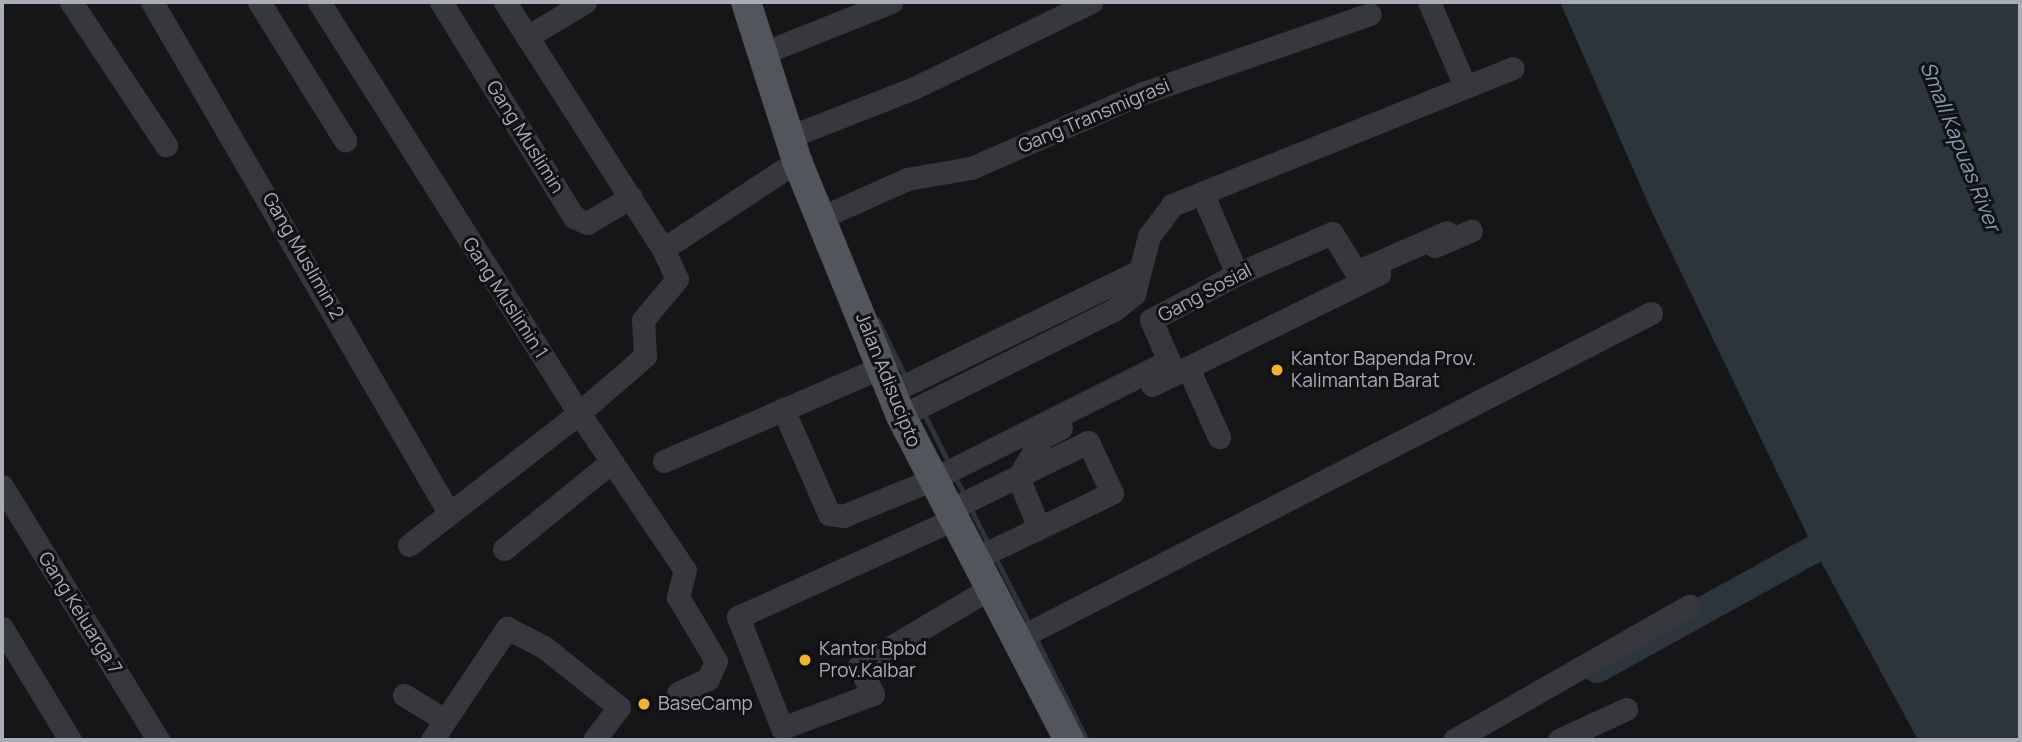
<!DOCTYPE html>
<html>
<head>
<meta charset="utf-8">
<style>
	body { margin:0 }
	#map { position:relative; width:2022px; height:742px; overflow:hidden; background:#161618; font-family:Manrope,sans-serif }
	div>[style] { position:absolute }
	.water>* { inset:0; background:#2c353c }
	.stream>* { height:4.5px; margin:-2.25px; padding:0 2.25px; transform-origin:2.25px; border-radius:2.25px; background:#2c353c }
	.river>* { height:28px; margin:-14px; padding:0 14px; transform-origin:14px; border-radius:14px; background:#2c353c }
	.minor>* { height:23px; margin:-11.5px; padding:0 11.5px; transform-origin:11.5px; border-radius:11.5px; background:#37383d }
	.major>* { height:30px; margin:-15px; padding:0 15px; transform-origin:15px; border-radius:15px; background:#53555c }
	.dots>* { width:19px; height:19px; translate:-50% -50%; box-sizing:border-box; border:4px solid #111113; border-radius:50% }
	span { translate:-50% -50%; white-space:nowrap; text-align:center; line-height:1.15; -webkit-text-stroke:6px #111113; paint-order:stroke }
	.street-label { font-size:19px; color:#a8adb8 }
	.poi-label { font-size:19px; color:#a8adb8 }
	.left { translate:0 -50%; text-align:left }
	.water-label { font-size:21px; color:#7f9bb3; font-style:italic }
	.frame { position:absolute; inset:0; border:4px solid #a8adb8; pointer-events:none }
</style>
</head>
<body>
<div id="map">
	<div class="water">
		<i style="clip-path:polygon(1560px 2px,2020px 2px,2020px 740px,1918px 740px,1814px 549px,1652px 212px)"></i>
	</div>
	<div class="stream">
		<i style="left:878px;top:320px;width:61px;rotate:63.9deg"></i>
		<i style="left:925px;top:415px;width:47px;rotate:63.4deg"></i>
		<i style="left:958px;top:482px;width:13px;rotate:61deg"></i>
		<i style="left:971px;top:509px;width:37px;rotate:63deg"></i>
		<i style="left:996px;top:558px;width:68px;rotate:63.1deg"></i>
		<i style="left:1038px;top:642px;width:110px;rotate:63.4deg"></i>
	</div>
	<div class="river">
		<i style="left:1597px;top:669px;width:248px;rotate:-28.9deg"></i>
	</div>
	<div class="minor">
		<i style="left:71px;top:2px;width:172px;rotate:56.4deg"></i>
		<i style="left:152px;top:2px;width:591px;rotate:59.83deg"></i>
		<i style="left:259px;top:2px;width:163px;rotate:58.1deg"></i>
		<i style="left:319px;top:2px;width:486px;rotate:57.7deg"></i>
		<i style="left:579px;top:413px;width:87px;rotate:-40.8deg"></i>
		<i style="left:645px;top:356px;width:36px;rotate:-93deg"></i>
		<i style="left:643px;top:320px;width:53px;rotate:-50.3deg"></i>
		<i style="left:677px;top:279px;width:33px;rotate:-115deg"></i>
		<i style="left:441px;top:2px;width:253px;rotate:58.3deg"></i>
		<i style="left:574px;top:217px;width:14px;rotate:25deg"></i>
		<i style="left:587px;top:223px;width:51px;rotate:-30.6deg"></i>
		<i style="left:505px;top:2px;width:293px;rotate:57.4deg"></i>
		<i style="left:663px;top:249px;width:160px;rotate:-33.3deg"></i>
		<i style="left:1429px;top:2px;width:91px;rotate:66.8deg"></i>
		<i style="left:527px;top:37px;width:68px;rotate:-31.1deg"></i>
		<i style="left:763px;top:53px;width:138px;rotate:-21.7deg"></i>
		<i style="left:789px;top:137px;width:134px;rotate:-21.4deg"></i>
		<i style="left:914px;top:88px;width:197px;rotate:-25.9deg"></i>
		<i style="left:1207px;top:204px;width:76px;rotate:66.8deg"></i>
		<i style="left:820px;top:218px;width:95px;rotate:-24.1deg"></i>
		<i style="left:907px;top:179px;width:65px;rotate:-9.8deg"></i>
		<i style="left:971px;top:168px;width:188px;rotate:-23.6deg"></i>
		<i style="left:1143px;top:93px;width:240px;rotate:-19.2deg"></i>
		<i style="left:1435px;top:246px;width:39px;rotate:-23deg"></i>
		<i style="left:1188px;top:368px;width:76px;rotate:65.8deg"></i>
		<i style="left:1152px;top:385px;width:253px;rotate:-26.1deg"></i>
		<i style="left:891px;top:392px;width:276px;rotate:-26deg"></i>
		<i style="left:783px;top:409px;width:115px;rotate:66.3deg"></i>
		<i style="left:829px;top:514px;width:14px;rotate:8deg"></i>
		<i style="left:843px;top:516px;width:95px;rotate:-22.2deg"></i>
		<i style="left:931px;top:480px;width:266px;rotate:-26.6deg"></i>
		<i style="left:1169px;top:361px;width:45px;rotate:-113.7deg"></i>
		<i style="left:1151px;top:320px;width:98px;rotate:-28.1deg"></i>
		<i style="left:1237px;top:274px;width:103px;rotate:-23.3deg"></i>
		<i style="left:1332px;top:233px;width:46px;rotate:58.4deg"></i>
		<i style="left:1356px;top:272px;width:99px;rotate:-23.7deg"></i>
		<i style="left:901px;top:416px;width:238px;rotate:-26.5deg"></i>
		<i style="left:1114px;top:310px;width:26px;rotate:-39deg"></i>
		<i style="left:1134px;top:294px;width:60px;rotate:-75.5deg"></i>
		<i style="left:1149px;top:236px;width:39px;rotate:-53deg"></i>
		<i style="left:1172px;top:205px;width:367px;rotate:-21.9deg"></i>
		<i style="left:664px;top:461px;width:235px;rotate:-23.3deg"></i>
		<i style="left:1018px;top:477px;width:47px;rotate:-58deg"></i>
		<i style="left:1043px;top:437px;width:20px;rotate:-27deg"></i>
		<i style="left:1018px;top:477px;width:55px;rotate:67.6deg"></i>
		<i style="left:2px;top:486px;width:298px;rotate:58.4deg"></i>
		<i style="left:947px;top:511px;width:157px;rotate:-26.1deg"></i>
		<i style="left:1088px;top:442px;width:56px;rotate:64.8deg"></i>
		<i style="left:1112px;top:493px;width:155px;rotate:154.4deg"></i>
		<i style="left:952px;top:520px;width:235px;rotate:155.6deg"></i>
		<i style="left:738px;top:617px;width:119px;rotate:68.4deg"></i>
		<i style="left:782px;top:728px;width:97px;rotate:-20.5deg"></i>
		<i style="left:873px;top:694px;width:31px;rotate:-117deg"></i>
		<i style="left:859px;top:666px;width:149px;rotate:-30.7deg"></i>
		<i style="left:409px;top:545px;width:215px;rotate:-37.8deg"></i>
		<i style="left:579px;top:413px;width:189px;rotate:56deg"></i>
		<i style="left:685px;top:570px;width:28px;rotate:105deg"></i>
		<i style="left:678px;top:597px;width:74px;rotate:59.3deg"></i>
		<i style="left:716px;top:661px;width:20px;rotate:114deg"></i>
		<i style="left:708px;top:679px;width:33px;rotate:155deg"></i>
		<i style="left:504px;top:549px;width:138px;rotate:-39.1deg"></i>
		<i style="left:2px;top:628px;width:131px;rotate:58.7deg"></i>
		<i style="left:1017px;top:639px;width:713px;rotate:-27.21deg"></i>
		<i style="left:404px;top:695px;width:48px;rotate:31.4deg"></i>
		<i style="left:432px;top:740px;width:135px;rotate:-56.2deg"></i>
		<i style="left:507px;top:628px;width:42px;rotate:27.2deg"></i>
		<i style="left:544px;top:647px;width:96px;rotate:38.7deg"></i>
		<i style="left:619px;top:707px;width:41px;rotate:127.1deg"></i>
		<i style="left:1454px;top:740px;width:271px;rotate:-29.7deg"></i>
		<i style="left:1559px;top:740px;width:74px;rotate:-24.8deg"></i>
	</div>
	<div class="major">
		<i style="left:746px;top:2px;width:167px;rotate:72.2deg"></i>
		<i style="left:797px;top:161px;width:275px;rotate:67.8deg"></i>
		<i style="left:901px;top:416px;width:365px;rotate:62.6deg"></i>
	</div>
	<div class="dots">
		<i style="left:1277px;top:370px;background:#f2b134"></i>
		<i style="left:805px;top:660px;background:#f2b134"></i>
		<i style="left:644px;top:704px;background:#f2b134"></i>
	</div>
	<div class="street-label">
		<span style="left:1094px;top:116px;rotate:-23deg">Gang Transmigrasi</span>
		<span style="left:525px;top:137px;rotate:58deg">Gang Muslimin</span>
		<span style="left:303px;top:256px;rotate:60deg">Gang Muslimin 2</span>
		<span style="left:1205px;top:293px;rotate:-28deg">Gang Sosial</span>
		<span style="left:505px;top:298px;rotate:57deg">Gang Muslimin 1</span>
		<span style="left:888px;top:380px;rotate:68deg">Jalan Adisucipto</span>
		<span style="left:80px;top:613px;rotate:58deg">Gang Keluarga 7</span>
	</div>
	<div class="poi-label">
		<span class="left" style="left:1291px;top:370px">Kantor Bapenda Prov.<br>Kalimantan Barat</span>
		<span class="left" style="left:819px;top:660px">Kantor Bpbd<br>Prov.Kalbar</span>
		<span class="left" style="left:658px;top:704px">BaseCamp</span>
	</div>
	<div class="water-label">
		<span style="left:1961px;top:146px;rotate:68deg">Small Kapuas River</span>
	</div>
	<div class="frame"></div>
</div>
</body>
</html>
